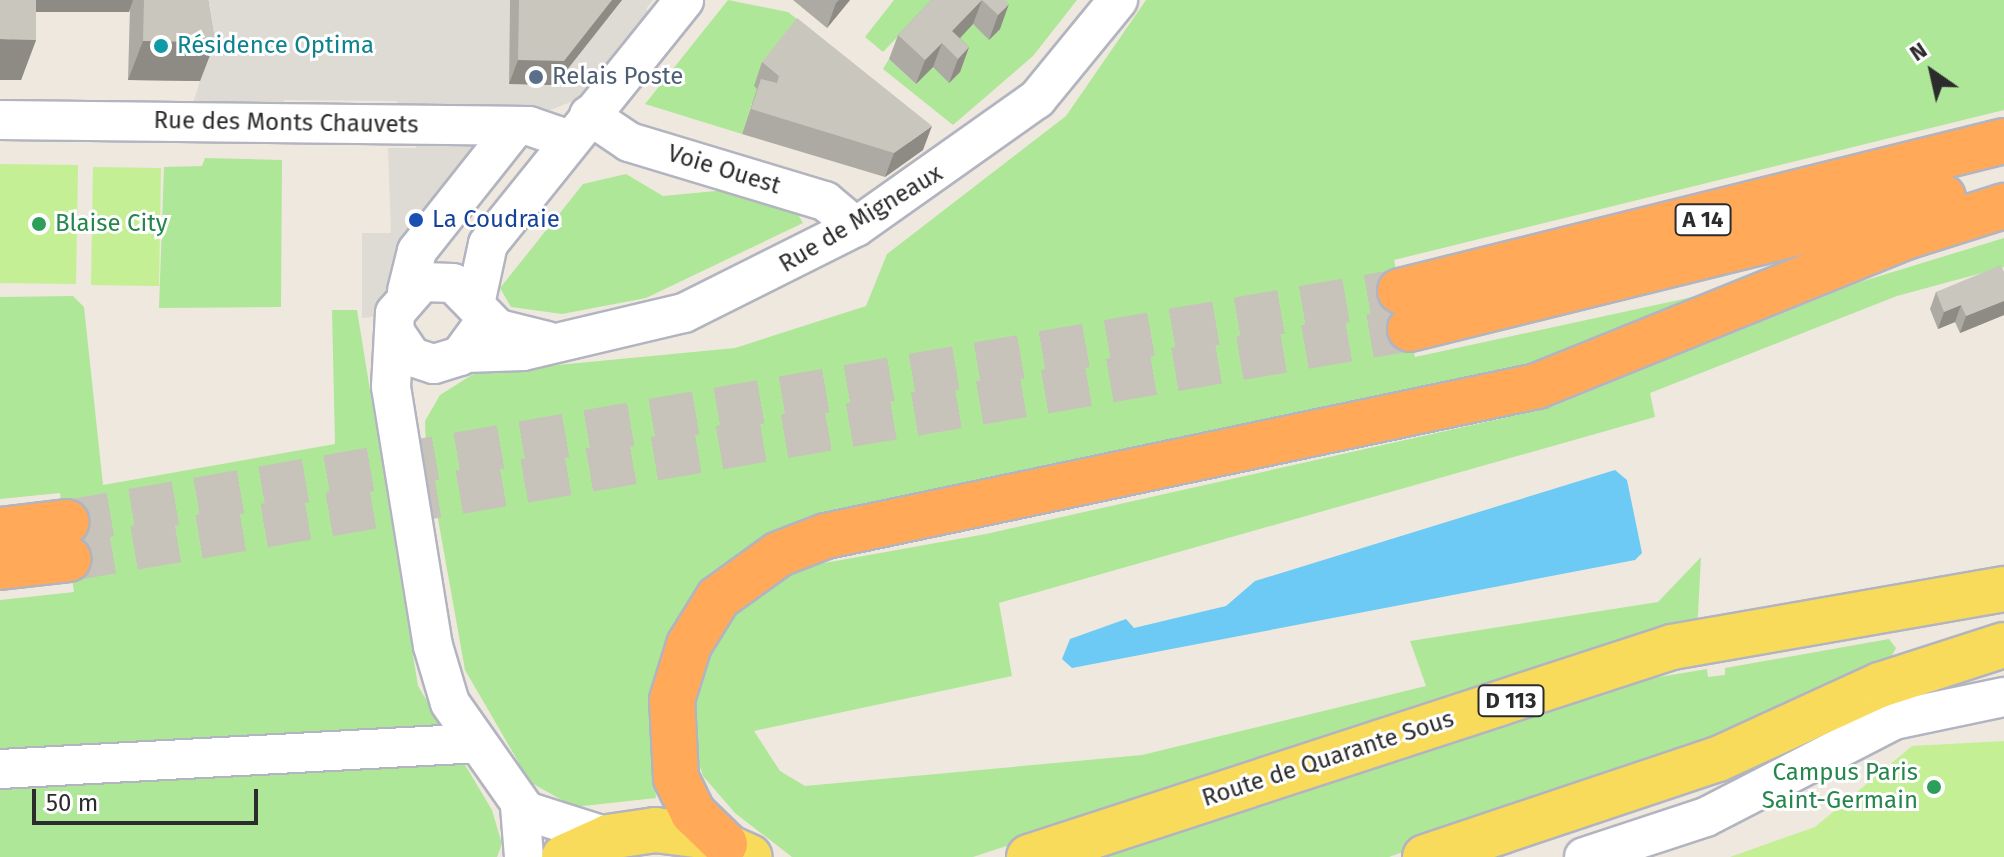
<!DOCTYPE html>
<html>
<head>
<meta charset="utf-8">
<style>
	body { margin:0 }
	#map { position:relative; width:2004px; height:857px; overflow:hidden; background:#eee8de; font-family:"Fira Sans",sans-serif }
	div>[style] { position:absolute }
	.green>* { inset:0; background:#afe799 }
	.pitch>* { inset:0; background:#c4ef94 }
	.plaza>* { inset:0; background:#dedbd5 }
	.water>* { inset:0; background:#6dcaf5 }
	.highway-tunnel>* { height:44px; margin-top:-22px; transform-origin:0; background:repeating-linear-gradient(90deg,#c7c2ba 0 44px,transparent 0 66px) }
	.roads { filter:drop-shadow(2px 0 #b2b4c0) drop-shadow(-2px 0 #b2b4c0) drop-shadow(0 2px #b2b4c0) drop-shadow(0 -2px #b2b4c0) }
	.minor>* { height:38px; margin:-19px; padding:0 19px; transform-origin:19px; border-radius:19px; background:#fff }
	.major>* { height:44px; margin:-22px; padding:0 22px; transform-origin:22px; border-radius:22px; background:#f8db5a }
	.highway>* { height:44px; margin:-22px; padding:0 22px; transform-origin:22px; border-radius:22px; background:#ffa959 }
	.wall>* { inset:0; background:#adaaa3 }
	.shaded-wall>* { inset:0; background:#8d8b84 }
	.building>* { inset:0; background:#c9c6bd }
	.dots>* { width:22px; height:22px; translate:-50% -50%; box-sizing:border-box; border:4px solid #fff; border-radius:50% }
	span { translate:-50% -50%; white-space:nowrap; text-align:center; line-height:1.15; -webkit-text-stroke:6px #fff; paint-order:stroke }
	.shield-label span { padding:2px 6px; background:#fff; border:2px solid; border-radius:6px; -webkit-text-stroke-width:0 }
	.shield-label { font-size:22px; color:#2c2c2c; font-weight:700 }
	.culture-label { font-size:24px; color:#0d838f }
	.left { translate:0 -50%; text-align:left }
	.service-label { font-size:24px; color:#4e5e75 }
	.street-label { font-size:24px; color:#2c2c2c }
	.transit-label { font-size:24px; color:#164399 }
	.leisure-label { font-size:24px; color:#27864d }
	.right { translate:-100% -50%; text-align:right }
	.north { position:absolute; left:1892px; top:32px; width:80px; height:80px; -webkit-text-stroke:6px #fff; paint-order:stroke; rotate:326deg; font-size:22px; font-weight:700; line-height:32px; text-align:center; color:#2c2c2c }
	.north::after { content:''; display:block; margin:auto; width:28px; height:36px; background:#2c2c2c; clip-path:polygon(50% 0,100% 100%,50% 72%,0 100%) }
	.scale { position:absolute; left:32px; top:789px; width:226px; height:36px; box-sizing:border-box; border:4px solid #2c2c2c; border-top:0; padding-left:10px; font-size:24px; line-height:28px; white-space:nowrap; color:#2c2c2c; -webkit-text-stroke:6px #fff; paint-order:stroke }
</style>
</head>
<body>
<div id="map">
	<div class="green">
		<i style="clip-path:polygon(728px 0,788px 12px,840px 53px,754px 86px,771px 100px,752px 103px,742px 134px,645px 104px)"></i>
		<i style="clip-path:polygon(894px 0,933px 0,883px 52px,865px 37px)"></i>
		<i style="clip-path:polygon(995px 0,1077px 0,1033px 56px,953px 125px,883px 69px,889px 59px,916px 84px,973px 24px,989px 39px)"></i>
		<i style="clip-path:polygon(1146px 0,2004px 0,2004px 110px,1394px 260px,1415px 357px,1748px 285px,1519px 375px,763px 537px,711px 584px,667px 648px,649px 707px,656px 798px,574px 807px,530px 782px,465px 670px,426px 452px,425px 421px,440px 395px,475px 373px,735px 348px,866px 306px,887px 254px,1066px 116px)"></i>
		<i style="clip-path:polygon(205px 158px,282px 160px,281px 307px,159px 308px,164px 167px,202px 166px)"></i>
		<i style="clip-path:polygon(626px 174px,663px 196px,726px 190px,796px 211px,803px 223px,646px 298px,562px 314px,511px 307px,500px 288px,583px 184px)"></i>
		<i style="clip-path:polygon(2004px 238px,2004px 267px,1897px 296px,1650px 393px,1655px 417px,999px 603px,1012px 676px,754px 731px,780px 771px,805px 786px,1142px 755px,1426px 686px,1410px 641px,1658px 602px,1701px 557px,1697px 633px,1416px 712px,973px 857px,792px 857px,735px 813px,703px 776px,691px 739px,699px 683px,726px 622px,763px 586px,813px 565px,986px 534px,1548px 408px,1860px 282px)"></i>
		<i style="clip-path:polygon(73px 296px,84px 307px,103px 485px,335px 444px,332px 310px,357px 310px,418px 686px,492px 810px,502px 844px,497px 857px,0 857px,0 600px,74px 592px,60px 493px,0 499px,0 297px)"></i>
		<i style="clip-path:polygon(1889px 639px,1896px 648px,1890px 659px,1725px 737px,1389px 857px,1084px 857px,1641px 680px,1707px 669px,1708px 677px,1725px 675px,1725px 668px)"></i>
	</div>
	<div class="pitch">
		<i style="clip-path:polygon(0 164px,78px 165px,76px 284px,0 283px)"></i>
		<i style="clip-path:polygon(93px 167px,161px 168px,159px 286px,91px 285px)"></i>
		<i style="clip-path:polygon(2004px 741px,2004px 857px,1730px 857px,1815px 827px,1912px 746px)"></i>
	</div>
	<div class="plaza">
		<i style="clip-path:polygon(186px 0,510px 0,509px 84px,519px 85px,555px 85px,622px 0,653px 0,646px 9px,654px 15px,581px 98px,548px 111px,398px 112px,397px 101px,284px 100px,283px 111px,191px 109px,200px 81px)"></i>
		<i style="clip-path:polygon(416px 138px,490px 139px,398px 258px,380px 316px,362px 318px,362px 233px,391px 233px,388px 148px,416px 148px)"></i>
	</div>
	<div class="water">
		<i style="clip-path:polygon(1615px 470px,1627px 480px,1642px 553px,1635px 560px,1072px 668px,1062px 659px,1070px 639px,1126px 619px,1134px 628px,1226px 606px,1255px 581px)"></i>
	</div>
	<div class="highway-tunnel">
		<i style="left:67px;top:522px;width:1353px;rotate:-9.83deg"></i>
		<i style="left:69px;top:559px;width:1361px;rotate:-9.73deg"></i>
	</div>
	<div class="roads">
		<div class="minor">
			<i style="left:589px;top:115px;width:48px;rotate:34deg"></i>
			<i style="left:629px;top:142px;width:205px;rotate:16.8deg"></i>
			<i style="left:825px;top:201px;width:40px;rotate:40deg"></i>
			<i style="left:0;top:120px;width:529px;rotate:0.65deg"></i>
			<i style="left:529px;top:126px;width:43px;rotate:18.9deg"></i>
			<i style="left:407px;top:291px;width:41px;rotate:-76deg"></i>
			<i style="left:417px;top:251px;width:159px;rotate:-51.6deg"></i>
			<i style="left:475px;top:304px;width:61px;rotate:-77.8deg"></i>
			<i style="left:488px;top:244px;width:313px;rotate:-51.2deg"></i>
			<i style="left:395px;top:332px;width:30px;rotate:56deg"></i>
			<i style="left:412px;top:357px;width:23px;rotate:18deg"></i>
			<i style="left:434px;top:364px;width:27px;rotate:-17deg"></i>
			<i style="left:460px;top:356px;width:31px;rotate:-54deg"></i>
			<i style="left:547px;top:341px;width:50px;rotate:-166.2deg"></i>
			<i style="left:498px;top:329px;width:64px;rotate:-134.4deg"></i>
			<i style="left:453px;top:283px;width:31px;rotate:-178deg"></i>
			<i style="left:422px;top:282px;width:41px;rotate:131.1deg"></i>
			<i style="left:395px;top:313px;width:74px;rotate:93.1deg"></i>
			<i style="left:391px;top:387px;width:262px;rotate:80.8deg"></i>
			<i style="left:433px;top:646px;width:59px;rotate:73.4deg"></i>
			<i style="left:450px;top:703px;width:132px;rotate:54.9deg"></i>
			<i style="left:526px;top:811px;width:86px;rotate:17.6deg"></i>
			<i style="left:465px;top:353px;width:58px;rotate:-2deg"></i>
			<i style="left:523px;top:351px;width:165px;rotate:-13.3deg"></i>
			<i style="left:684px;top:313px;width:192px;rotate:-26.6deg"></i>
			<i style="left:856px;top:227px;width:222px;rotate:-35.3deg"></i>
			<i style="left:1037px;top:99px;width:128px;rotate:-50.7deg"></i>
			<i style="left:0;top:769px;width:477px;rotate:-3.1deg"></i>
			<i style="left:520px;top:806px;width:51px;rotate:85.5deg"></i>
			<i style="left:1584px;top:857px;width:128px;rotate:-18.2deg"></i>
			<i style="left:1706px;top:817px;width:212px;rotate:-27.3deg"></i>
			<i style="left:1894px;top:720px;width:112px;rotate:-11.8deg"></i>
		</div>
		<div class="major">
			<i style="left:564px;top:857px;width:48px;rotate:-24.4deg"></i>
			<i style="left:608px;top:837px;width:48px;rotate:-8.5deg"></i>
			<i style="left:655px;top:830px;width:48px;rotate:7.1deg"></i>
			<i style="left:703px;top:836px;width:51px;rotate:24.1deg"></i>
			<i style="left:1029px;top:857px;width:676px;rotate:-18.09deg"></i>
			<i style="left:1672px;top:647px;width:337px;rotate:-9.9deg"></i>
			<i style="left:1425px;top:857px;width:309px;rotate:-18.5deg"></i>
			<i style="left:1718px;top:759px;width:178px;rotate:-24.6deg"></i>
			<i style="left:1880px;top:685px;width:130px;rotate:-17.9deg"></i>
		</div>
		<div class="highway">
			<i style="left:1400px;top:291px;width:622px;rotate:-13.95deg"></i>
			<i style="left:1410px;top:329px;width:549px;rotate:-13.91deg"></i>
			<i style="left:0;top:530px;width:67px;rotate:-6.8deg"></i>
			<i style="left:0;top:567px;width:69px;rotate:-6.6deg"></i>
			<i style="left:725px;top:844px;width:45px;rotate:-135.9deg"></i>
			<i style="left:693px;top:813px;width:39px;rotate:-116deg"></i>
			<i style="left:676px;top:778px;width:78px;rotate:-92.9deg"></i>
			<i style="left:672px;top:700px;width:58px;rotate:-72.8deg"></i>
			<i style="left:689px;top:645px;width:55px;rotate:-58.3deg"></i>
			<i style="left:718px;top:598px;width:75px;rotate:-35.8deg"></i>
			<i style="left:779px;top:554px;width:50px;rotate:-21deg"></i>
			<i style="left:826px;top:536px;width:727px;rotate:-11.91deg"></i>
			<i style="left:1537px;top:386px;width:398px;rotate:-22deg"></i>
			<i style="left:1906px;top:237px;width:103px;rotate:-17.6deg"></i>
		</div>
	</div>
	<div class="wall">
		<i style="clip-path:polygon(0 0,208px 0,215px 42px,200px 81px,128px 80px,130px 8px,129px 12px,36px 12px,36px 40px,21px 80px)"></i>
		<i style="clip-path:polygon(510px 0,622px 0,555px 85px,509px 84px)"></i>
		<i style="clip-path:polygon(793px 0,850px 0,827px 28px)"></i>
		<i style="clip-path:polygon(931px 0,1005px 0,1000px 29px,989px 40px,973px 24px,960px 38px,969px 47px,960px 72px,949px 83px,933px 67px,916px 84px,889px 59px,898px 35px)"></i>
		<i style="clip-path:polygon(762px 62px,923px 150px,885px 177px,742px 134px,757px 89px,754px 86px)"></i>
		<i style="clip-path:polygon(2004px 272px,2004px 315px,1960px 333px,1955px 322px,1938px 329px,1930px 309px,1936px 292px)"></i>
	</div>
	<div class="shaded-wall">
		<i style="clip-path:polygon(36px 0,133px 0,129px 12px,32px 12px)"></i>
		<i style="clip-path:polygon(612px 0,622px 0,555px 85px,509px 84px,518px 60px)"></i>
		<i style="clip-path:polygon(839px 0,850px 0,827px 28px,836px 3px)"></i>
		<i style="clip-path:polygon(982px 0,973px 24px,949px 50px,952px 31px)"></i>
		<i style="clip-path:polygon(1009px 4px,1000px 29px,989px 40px,998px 15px)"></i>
		<i style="clip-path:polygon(0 39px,36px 40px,21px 80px,0 80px)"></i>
		<i style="clip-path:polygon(143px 41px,215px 42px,200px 81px,128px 80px)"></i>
		<i style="clip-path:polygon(942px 43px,933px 67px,916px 84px,925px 60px)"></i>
		<i style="clip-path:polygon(969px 47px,960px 72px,949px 83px,958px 59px)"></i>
		<i style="clip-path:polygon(932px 126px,923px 150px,885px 177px,894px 153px)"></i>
		<i style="clip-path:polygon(2004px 301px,2004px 315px,1960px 333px,1966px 316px)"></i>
		<i style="clip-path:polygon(1961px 305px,1955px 322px,1938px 329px,1944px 312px)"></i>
	</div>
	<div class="building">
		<i style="clip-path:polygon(0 0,36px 0,36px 40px,0 39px)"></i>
		<i style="clip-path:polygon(144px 0,208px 0,215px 42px,143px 41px)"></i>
		<i style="clip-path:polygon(519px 0,612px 0,564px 61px,518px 60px)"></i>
		<i style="clip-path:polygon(931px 0,982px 0,952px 31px,969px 47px,958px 59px,942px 43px,925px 60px,898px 35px)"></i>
		<i style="clip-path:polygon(982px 0,1005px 0,1009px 4px,998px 15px)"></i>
		<i style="clip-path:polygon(797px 18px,932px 126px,894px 153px,751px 109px,761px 79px,777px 83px,779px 76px,762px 62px)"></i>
		<i style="clip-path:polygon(2001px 265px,2004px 272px,2004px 301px,1966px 316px,1961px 305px,1944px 312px,1936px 292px)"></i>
	</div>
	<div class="dots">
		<i style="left:161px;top:46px;background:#0f9aa8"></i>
		<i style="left:536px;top:77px;background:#5c6f8a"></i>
		<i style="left:416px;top:220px;background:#1a4fb4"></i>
		<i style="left:39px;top:224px;background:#2e9e5b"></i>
		<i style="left:1934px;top:787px;background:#2e9e5b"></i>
	</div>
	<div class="shield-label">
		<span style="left:1703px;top:220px">A 14</span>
		<span style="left:1511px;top:701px">D 113</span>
	</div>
	<div class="culture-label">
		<span class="left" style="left:177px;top:46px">Résidence Optima</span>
	</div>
	<div class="service-label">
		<span class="left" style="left:552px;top:77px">Relais Poste</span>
	</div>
	<div class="street-label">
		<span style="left:286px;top:123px;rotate:1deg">Rue des Monts Chauvets</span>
		<span style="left:724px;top:170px;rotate:17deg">Voie Ouest</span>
		<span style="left:861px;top:219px;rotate:-31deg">Rue de Migneaux</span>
		<span style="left:1328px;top:759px;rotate:-18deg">Route de Quarante Sous</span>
	</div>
	<div class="transit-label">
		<span class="left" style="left:432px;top:220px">La Coudraie</span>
	</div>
	<div class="leisure-label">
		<span class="left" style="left:55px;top:224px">Blaise City</span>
		<span class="right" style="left:1918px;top:787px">Campus Paris<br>Saint-Germain</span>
	</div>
	<div class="north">N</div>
	<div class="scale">50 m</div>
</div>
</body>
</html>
